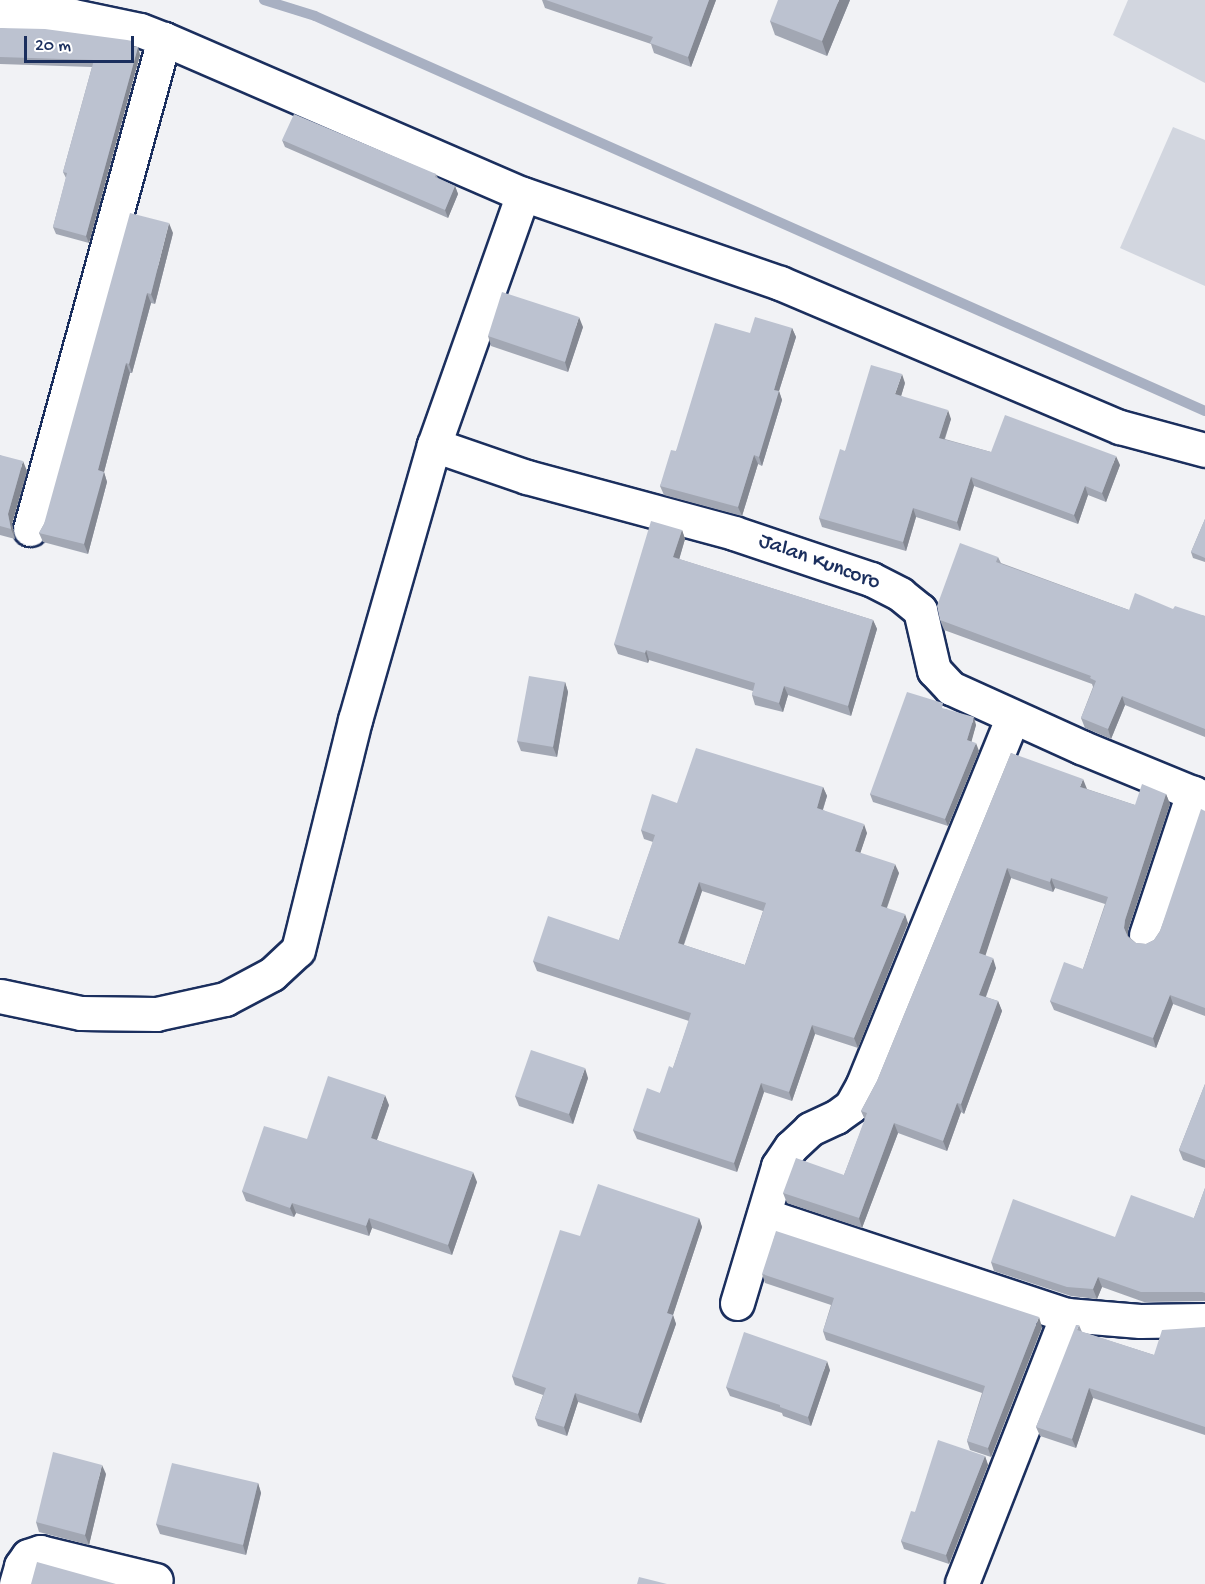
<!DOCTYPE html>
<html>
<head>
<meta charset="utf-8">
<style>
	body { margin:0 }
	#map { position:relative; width:1205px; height:1584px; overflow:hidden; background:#f1f2f5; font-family:"Gochi Hand",sans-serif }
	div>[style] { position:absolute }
	.green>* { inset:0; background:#d2d6df }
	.stream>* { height:10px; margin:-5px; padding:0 5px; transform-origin:5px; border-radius:5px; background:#a8b0c2 }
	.roads { filter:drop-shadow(2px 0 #1b2f5e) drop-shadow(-2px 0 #1b2f5e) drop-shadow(0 2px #1b2f5e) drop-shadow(0 -2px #1b2f5e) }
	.street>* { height:33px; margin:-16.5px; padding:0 16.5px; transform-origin:16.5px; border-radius:16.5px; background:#fff }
	.wall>* { inset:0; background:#a2a7b3 }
	.shaded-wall>* { inset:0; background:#848892 }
	.building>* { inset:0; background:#bcc2d0 }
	span { translate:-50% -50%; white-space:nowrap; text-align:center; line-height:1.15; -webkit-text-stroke:4.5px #fff; paint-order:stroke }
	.street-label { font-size:22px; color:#1b2f5e }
	.scale { position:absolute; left:24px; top:36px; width:110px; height:27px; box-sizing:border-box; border:3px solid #1b2f5e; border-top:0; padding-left:8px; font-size:18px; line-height:21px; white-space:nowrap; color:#1b2f5e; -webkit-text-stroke:4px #fff; paint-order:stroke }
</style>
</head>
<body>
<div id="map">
	<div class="green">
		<i style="clip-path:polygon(1128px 0,1205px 0,1205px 83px,1113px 35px)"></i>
		<i style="clip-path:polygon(1173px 127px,1205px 140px,1205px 286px,1120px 248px)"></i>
	</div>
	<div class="stream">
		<i style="left:264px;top:0;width:53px;rotate:17.4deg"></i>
		<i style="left:315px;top:16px;width:974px;rotate:23.93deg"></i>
	</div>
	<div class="roads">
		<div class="street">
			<i style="left:0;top:16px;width:73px"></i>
			<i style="left:73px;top:16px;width:68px;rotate:11.8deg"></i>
			<i style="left:140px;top:30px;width:26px;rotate:21deg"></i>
			<i style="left:164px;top:39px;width:391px;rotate:23.4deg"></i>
			<i style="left:523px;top:194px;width:272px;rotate:19.1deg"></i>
			<i style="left:780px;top:283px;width:369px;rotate:23deg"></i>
			<i style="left:1120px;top:427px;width:88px;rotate:15.1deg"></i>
			<i style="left:434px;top:445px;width:98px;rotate:19deg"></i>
			<i style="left:527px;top:477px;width:214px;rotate:15.1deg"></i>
			<i style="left:734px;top:533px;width:145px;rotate:18.6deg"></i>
			<i style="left:871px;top:579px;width:33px;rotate:27deg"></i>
			<i style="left:900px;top:594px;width:26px;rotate:39deg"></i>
			<i style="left:920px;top:610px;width:62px;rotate:76.9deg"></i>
			<i style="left:934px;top:670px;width:25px;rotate:47deg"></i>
			<i style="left:951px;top:688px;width:143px;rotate:24.4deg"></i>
			<i style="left:1081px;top:747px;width:134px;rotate:22.4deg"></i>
			<i style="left:30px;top:529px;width:508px;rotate:-74.71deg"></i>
			<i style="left:1146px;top:935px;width:150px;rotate:-71.7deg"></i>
			<i style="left:0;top:996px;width:83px;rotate:11.9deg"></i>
			<i style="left:81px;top:1013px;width:75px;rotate:0.8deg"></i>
			<i style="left:156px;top:1014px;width:71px;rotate:-12.3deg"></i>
			<i style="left:225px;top:999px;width:53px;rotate:-28deg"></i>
			<i style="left:272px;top:974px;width:35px;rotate:-43deg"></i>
			<i style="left:298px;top:950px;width:237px;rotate:-76.1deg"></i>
			<i style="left:355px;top:720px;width:286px;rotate:-74deg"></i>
			<i style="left:434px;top:445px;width:266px;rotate:-70.5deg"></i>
			<i style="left:764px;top:1215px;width:319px;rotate:18.3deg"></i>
			<i style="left:1067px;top:1315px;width:73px;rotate:4.7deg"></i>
			<i style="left:1140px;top:1321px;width:65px;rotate:-0.9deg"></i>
			<i style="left:737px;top:1303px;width:143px;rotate:-73.3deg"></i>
			<i style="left:778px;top:1166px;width:23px;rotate:-56deg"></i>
			<i style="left:791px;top:1147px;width:26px;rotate:-43deg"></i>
			<i style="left:810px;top:1129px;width:29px;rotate:-25deg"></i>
			<i style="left:836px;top:1117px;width:19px;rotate:-36deg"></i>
			<i style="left:851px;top:1106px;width:25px;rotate:-61deg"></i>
			<i style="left:863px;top:1084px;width:396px;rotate:-67.8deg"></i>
			<i style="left:962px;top:1583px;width:288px;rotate:-68.6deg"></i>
			<i style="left:16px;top:1584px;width:19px;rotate:-74deg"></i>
			<i style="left:21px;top:1566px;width:12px;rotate:-55deg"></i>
			<i style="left:28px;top:1556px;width:13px;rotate:-18deg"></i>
			<i style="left:40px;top:1552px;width:119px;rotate:13.6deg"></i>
		</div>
	</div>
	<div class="wall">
		<i style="clip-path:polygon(542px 0,716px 0,691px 67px,654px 53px,651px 44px,545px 8px)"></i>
		<i style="clip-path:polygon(850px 0,827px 56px,775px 35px,770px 21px)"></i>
		<i style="clip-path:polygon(0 28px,138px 47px,140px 55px,89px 243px,56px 234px,53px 227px,66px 178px,63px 172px,92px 67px,0 64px)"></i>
		<i style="clip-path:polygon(282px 140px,436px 174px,438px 178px,455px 186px,458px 194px,448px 218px,285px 147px)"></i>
		<i style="clip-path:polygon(173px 233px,155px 304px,151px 303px,132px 373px,130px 373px,104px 472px,107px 482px,88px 554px,43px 542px,39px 533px,44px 524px)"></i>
		<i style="clip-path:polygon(583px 327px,568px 372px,491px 346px,488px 336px)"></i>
		<i style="clip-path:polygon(792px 328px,796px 337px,779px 391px,782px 400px,762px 466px,758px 464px,742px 516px,664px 495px,660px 486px,676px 451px,750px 333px)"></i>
		<i style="clip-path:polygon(905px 383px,901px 396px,951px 419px,945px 439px,991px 452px,1120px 465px,1106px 502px,1088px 495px,1078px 524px,974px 486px,960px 531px,916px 517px,906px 551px,822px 527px,819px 518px,845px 451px)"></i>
		<i style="clip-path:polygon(0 455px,27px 471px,12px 524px,15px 539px,0 535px)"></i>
		<i style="clip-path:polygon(1205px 519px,1205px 562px,1193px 558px,1191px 552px)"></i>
		<i style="clip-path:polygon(682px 530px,685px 539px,679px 559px,873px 620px,877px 629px,851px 716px,788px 695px,783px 712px,755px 705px,752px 695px,753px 691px,649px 660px,648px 663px,618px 654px,614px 644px)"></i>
		<i style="clip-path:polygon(998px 557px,1001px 563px,1129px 610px,1173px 609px,1205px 616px,1205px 737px,1125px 705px,1111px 739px,1085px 728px,1081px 718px,1093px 687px,1092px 684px,944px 630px,940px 620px)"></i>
		<i style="clip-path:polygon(565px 682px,568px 692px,557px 757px,521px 751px,517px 741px)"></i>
		<i style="clip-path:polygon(946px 709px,976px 725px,971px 741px,979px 751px,948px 826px,873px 802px,870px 794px)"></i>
		<i style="clip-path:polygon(1011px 753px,1087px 789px,1135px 805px,1166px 794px,1170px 804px,1128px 930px,1128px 936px,1136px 943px,1146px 944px,1154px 940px,1160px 931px,1205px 811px,1205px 1016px,1173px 1004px,1156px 1048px,1054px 1010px,1050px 1001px,1083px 969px,1105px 904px,1055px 888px,1053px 892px,1011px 878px,985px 955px,996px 968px,986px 997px,998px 1001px,1002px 1011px,964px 1114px,961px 1112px,947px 1151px,898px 1133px,862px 1228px,787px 1203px,783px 1193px,844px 1175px,865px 1120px,861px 1111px,877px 1081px)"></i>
		<i style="clip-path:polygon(evenodd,823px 787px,827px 796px,823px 810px,867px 833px,860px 853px,899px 873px,887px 908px,908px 923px,858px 1048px,815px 1034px,792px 1101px,764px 1092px,737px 1172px,637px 1139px,633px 1130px,660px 1093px,673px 1068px,689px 1021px,537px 971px,533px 961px,619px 940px,653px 842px,644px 839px,641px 830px,677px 803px,823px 787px,702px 891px,763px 911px,745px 965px,684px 945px,702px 891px)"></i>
		<i style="clip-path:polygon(588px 1078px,573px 1124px,519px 1106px,515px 1096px)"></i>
		<i style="clip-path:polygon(1205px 1084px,1205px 1168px,1183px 1160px,1179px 1150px)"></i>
		<i style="clip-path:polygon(389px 1105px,377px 1140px,477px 1182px,452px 1255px,372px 1228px,369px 1236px,296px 1213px,294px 1217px,246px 1201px,242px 1191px,307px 1139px)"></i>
		<i style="clip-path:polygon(1205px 1188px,1205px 1301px,1144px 1302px,1102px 1287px,1097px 1299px,1071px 1296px,994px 1271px,991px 1262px,1115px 1237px,1194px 1218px)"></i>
		<i style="clip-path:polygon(699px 1218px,702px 1227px,673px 1315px,676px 1324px,641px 1423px,578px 1402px,567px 1436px,538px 1426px,535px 1418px,543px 1395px,515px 1385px,512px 1376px,580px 1236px)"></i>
		<i style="clip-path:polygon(762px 1274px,1042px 1327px,991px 1457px,970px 1450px,967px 1441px,982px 1393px,826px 1340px,823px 1331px,831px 1305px,765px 1283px)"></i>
		<i style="clip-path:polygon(1079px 1325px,1082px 1332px,1154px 1355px,1205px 1327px,1205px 1435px,1093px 1398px,1076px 1448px,1040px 1436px,1036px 1427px)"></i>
		<i style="clip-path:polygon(830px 1370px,811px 1426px,783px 1416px,782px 1413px,730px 1396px,726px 1387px)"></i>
		<i style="clip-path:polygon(985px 1456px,988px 1465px,949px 1564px,904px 1549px,901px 1541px,915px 1512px)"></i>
		<i style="clip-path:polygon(106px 1474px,89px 1545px,39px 1532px,36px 1522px)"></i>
		<i style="clip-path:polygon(258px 1483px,261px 1493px,246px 1555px,160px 1534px,156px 1524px)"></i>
	</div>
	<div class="shaded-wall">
		<i style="clip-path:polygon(709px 0,716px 0,691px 67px,688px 57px)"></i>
		<i style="clip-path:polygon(839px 0,850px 0,827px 56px,822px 41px)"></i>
		<i style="clip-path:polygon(138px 47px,140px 55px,89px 243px,86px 236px)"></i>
		<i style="clip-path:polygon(455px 186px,458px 194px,448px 218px,445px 210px)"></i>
		<i style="clip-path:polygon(169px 223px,173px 233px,155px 304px,151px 294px)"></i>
		<i style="clip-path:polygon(147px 293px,151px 303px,132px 373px,129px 364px)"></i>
		<i style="clip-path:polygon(579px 317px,583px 327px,568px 372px,565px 362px)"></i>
		<i style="clip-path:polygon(792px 328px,796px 337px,779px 391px,782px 400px,762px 466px,759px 457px,774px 390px)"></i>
		<i style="clip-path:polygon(126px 363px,130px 373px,104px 472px,107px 482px,88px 554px,84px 544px,98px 470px)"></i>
		<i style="clip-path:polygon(902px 374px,905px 383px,899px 403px,895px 394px)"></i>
		<i style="clip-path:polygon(948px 410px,951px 419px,942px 446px,939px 438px)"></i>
		<i style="clip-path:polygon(754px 455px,758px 464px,742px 516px,738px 507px)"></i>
		<i style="clip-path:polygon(1116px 456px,1120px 465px,1106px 502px,1102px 493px)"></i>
		<i style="clip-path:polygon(23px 461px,27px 471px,12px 524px,15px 539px,11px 529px,8px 514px)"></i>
		<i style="clip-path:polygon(971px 477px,974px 486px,960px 531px,957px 522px)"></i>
		<i style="clip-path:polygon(1085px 486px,1088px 495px,1078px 524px,1074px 515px)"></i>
		<i style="clip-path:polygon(913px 508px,916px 517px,906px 551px,903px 542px)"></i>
		<i style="clip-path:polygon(682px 530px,685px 539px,677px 567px,673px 557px)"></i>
		<i style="clip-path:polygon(873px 620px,877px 629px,851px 716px,848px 706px)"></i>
		<i style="clip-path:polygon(646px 650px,649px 660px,648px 663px,645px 653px)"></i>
		<i style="clip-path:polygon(565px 682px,568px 692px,557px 757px,553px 747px)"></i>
		<i style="clip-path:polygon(784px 686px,788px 695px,783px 712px,779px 703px)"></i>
		<i style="clip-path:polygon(1122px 696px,1125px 705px,1111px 739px,1108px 729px)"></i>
		<i style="clip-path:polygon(974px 717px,976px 725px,970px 747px,967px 740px)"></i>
		<i style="clip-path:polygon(976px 743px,979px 751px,948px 826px,945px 819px)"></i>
		<i style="clip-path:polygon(1083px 779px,1087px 789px,1080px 787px)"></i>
		<i style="clip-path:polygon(823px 787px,827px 796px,820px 818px,817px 808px)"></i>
		<i style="clip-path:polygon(1166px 794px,1170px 804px,1128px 930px,1128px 938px,1124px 928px,1125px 920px)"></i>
		<i style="clip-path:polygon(864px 824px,867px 833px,858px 860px,855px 851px)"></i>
		<i style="clip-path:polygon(895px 864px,899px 873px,884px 915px,881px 906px)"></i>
		<i style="clip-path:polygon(1007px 868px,1011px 878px,983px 963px,979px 953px)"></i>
		<i style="clip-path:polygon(1051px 878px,1055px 888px,1053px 892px,1050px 882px)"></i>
		<i style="clip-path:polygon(699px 882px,702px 891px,681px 952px,678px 943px)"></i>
		<i style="clip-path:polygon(905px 914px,908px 923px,858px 1048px,854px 1038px)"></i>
		<i style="clip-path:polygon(993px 958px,996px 968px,983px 1004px,979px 995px)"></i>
		<i style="clip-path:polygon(1170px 995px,1173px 1004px,1156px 1048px,1153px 1038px)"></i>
		<i style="clip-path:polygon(998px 1001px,1002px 1011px,964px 1114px,961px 1104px)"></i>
		<i style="clip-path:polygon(812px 1025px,815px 1034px,792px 1101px,789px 1092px)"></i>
		<i style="clip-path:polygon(585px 1068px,588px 1078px,573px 1124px,569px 1114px)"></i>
		<i style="clip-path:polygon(761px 1083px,764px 1092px,737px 1172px,734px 1163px)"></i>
		<i style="clip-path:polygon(385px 1095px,389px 1105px,374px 1148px,371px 1138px)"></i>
		<i style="clip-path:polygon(957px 1103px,961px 1112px,947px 1151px,943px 1141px)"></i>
		<i style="clip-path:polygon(894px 1123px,898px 1133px,862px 1228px,859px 1218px)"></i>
		<i style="clip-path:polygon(473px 1172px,477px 1182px,452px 1255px,448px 1245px)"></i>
		<i style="clip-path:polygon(292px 1203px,296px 1213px,294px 1217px,290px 1208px)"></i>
		<i style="clip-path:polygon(369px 1218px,372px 1228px,369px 1236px,366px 1226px)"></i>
		<i style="clip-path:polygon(699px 1218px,702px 1227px,671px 1321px,673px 1315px,676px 1324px,641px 1423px,638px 1414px,667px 1313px)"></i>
		<i style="clip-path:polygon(1098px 1277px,1102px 1287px,1097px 1299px,1093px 1289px)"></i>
		<i style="clip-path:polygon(1039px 1317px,1042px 1327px,991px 1457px,988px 1448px)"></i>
		<i style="clip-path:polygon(827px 1361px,830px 1370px,811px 1426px,808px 1417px)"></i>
		<i style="clip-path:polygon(1089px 1388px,1093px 1398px,1076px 1448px,1072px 1439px)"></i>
		<i style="clip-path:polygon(575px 1393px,578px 1402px,567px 1436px,564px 1427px)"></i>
		<i style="clip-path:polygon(985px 1456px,988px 1465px,949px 1564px,946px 1555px)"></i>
		<i style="clip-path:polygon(102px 1465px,106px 1474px,89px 1545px,85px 1535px)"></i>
		<i style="clip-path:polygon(258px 1483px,261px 1493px,246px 1555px,243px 1545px)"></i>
	</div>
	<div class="building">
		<i style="clip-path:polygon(546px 0,709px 0,688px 57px,650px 43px,653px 37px)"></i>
		<i style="clip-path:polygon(778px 0,839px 0,822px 41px,770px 21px)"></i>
		<i style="clip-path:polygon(0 28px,45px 29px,127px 40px,132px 41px,132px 46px,138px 47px,86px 236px,53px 227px,67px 173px,63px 172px,94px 60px,0 57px)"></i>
		<i style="clip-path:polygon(294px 114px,436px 174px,435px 177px,455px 186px,445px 210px,282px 140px)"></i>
		<i style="clip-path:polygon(130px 213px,169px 223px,151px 294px,147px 293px,129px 364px,126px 363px,98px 470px,104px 472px,84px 544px,39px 533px,44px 524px)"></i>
		<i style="clip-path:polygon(502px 292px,579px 317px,565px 362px,488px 336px)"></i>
		<i style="clip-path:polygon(755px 317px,792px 328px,774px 390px,779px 391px,759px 457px,754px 455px,738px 507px,660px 486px,671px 450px,676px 451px,715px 323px,750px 333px)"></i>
		<i style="clip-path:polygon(871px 365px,902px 374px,895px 394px,948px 410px,939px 438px,991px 452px,1005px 415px,1116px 456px,1102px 493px,1085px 486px,1074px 515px,971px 477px,957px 522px,913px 508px,903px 542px,819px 518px,840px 449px,845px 451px)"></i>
		<i style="clip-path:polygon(0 455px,23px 461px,8px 514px,11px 529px,0 526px)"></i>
		<i style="clip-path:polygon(1205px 519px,1205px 558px,1191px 552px)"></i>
		<i style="clip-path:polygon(651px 521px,682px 530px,673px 557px,873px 620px,848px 706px,784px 686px,779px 703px,752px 695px,755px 683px,646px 650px,645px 653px,614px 644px)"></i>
		<i style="clip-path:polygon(960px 543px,998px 557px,996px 562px,1129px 610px,1135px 593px,1173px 609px,1175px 606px,1205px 616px,1205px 729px,1122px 696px,1108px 729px,1081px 718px,1096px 681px,1090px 678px,1091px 676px,940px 620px,937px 606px)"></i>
		<i style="clip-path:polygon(529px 676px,565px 682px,553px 747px,517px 741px)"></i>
		<i style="clip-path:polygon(907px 692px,943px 703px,942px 708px,974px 717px,967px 740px,976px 743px,945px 819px,870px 794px)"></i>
		<i style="clip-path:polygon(evenodd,696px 748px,823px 787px,817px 808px,864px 824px,855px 851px,895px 864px,881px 906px,905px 914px,854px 1038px,812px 1025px,789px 1092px,761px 1083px,734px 1163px,633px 1130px,647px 1088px,660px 1093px,669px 1066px,673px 1068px,691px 1013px,533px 961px,548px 916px,619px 940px,655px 835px,641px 830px,652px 794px,677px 803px,696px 748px,699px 882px,766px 903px,745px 965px,678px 943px,699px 882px)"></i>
		<i style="clip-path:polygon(1011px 753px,1083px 779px,1080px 787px,1135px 805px,1142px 784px,1166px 794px,1125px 920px,1124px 928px,1128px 937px,1136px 943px,1146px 944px,1154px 940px,1160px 931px,1201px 809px,1205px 811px,1205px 1008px,1170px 995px,1153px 1038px,1050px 1001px,1064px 962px,1083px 969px,1108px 897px,1051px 878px,1050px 882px,1007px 868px,979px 953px,993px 958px,979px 995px,998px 1001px,961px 1104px,957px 1103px,943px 1141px,894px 1123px,859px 1218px,783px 1193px,796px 1158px,844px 1175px,867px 1113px,861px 1111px,877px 1081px)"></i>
		<i style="clip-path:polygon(531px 1050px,585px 1068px,569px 1114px,515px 1096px)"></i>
		<i style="clip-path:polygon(328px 1076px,385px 1095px,371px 1138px,473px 1172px,448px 1245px,369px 1218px,366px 1226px,292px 1203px,290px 1208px,242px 1191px,264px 1126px,307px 1139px)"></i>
		<i style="clip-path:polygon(1205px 1084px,1205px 1160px,1179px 1150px)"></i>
		<i style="clip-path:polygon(598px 1184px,699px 1218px,667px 1313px,673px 1315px,638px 1414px,575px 1393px,564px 1427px,535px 1418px,546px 1388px,512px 1376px,560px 1230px,580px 1236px)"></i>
		<i style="clip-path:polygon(1205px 1188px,1205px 1293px,1202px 1292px,1141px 1292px,1098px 1277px,1093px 1289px,1067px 1287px,991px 1262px,1013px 1199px,1115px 1237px,1131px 1195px,1194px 1218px)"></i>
		<i style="clip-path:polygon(776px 1231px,1039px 1317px,988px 1448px,967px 1441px,985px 1386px,823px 1331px,834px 1298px,762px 1274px)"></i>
		<i style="clip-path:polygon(1076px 1325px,1079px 1325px,1077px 1330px,1154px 1355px,1162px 1330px,1205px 1327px,1205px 1427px,1089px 1388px,1072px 1439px,1036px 1427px)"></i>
		<i style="clip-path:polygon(744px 1332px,827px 1361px,808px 1417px,780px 1407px,780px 1405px,726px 1387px)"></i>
		<i style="clip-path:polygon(938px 1440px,985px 1456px,946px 1555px,901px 1541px,911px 1511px,915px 1512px)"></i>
		<i style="clip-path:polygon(53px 1452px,102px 1465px,85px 1535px,36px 1522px)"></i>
		<i style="clip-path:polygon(172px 1463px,258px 1483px,243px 1545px,156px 1524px)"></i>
		<i style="clip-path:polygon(37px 1562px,116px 1584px,31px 1584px)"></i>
		<i style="clip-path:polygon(639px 1577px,667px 1584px,637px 1584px)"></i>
	</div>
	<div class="street-label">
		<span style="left:819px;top:563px;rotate:20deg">Jalan Kuncoro</span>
	</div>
	<div class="scale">20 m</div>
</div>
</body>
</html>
